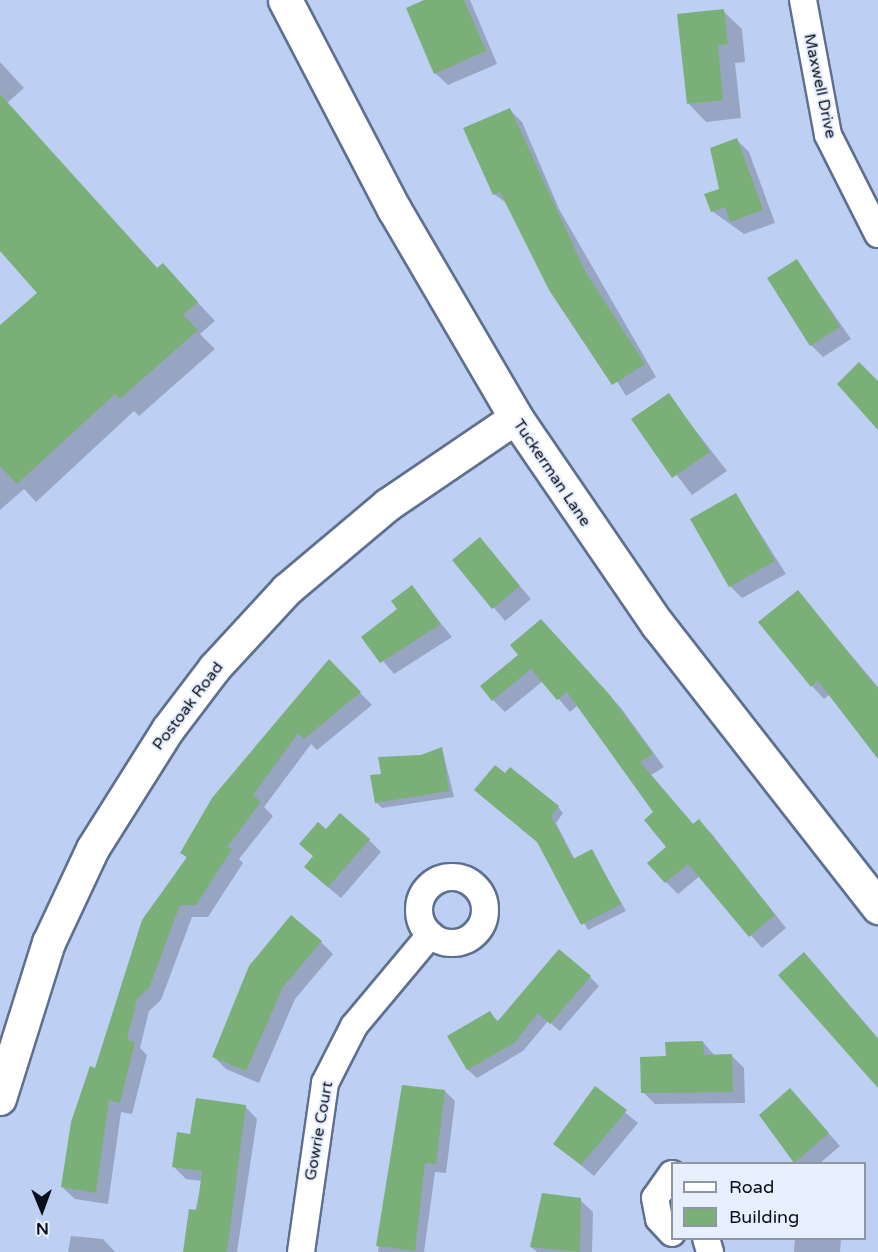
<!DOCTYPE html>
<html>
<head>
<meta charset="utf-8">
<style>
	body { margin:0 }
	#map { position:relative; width:878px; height:1252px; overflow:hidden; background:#bdcff3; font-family:"Varela Round",sans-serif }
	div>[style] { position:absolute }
	.shadow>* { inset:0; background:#0003 }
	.building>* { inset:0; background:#7ab077 }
	.roads { filter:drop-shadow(2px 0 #5f708f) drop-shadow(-2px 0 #5f708f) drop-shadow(0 2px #5f708f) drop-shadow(0 -2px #5f708f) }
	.minor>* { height:26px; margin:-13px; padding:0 13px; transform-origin:13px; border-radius:13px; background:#fff }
	.minor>.ring { margin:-13px; padding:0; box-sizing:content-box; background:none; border:26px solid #fff; border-radius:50% }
	.tertiary>* { height:32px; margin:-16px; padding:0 16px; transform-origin:16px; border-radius:16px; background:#fff }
	.secondary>* { height:33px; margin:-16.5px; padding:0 16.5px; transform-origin:16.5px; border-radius:16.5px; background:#fff }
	span { translate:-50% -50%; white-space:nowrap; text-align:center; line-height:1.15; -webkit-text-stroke:4.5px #e8f0ff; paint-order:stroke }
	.street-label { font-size:16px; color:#080e1a }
	.legend { position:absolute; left:671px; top:1162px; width:195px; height:78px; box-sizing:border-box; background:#e8f0ff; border:2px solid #8e96a3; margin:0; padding:8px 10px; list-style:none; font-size:18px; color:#080e1a }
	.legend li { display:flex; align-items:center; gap:12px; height:30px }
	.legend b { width:30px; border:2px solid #8e96a3 }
	.north { position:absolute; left:12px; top:1180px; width:60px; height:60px; -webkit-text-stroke:4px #e8f0ff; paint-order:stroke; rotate:179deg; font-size:16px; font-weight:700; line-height:24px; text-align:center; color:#080e1a }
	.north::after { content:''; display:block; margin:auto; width:21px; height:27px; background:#080e1a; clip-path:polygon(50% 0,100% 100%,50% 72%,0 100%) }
</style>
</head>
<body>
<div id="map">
	<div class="shadow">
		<i style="clip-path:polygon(428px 0,470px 0,497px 64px,448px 85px,435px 73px)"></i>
		<i style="clip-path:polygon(723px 11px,742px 29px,745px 62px,735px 63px,741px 118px,706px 122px,688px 103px)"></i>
		<i style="clip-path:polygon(0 62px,24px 88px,7px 103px,158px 269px,163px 265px,215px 321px,200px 334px,215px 349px,139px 416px,134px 411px,36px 502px,24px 489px,0 510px,0 327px,39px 294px,0 249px)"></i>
		<i style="clip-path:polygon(510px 110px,522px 122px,559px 209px,656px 377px,626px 396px,509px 205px,494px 194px)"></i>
		<i style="clip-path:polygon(737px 140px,749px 152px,775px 223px,744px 234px,712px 211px)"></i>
		<i style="clip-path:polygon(797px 261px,851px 339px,823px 357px,811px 345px)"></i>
		<i style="clip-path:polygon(668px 395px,727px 471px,692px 495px,634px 419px)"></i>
		<i style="clip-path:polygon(736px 495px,786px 574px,742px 598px,730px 586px)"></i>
		<i style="clip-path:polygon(480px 539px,531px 599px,505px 621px,454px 560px)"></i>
		<i style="clip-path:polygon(411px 587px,452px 637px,394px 674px,363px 637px,399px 610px)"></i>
		<i style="clip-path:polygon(798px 592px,878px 687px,878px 757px,830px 694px,824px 699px,812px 686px)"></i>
		<i style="clip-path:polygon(553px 634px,621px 708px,664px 767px,651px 775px,694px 825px,699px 821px,711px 833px,786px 928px,762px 948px,700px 876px,678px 894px,666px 882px,668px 847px,655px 813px,578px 705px,570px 712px,543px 681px,505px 712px,493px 700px)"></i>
		<i style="clip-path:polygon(329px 661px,372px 705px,317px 750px,311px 744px,264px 807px,273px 816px,239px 859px,243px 863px,208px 917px,192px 917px,161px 1000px,149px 1011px,140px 1048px,147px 1055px,132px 1114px,121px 1112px,108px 1204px,75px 1199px,62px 1187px,96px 1069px,187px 858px,182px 853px)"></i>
		<i style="clip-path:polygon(442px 748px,454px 797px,382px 808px,376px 802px,421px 756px)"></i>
		<i style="clip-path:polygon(482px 796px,558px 807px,563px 813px,556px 823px,575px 860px,592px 851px,626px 911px,588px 930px,539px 843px)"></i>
		<i style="clip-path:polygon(326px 831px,369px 840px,381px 852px,341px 898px,318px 879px)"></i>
		<i style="clip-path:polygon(321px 942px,333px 954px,295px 999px,259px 1083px,226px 1069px,213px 1056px)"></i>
		<i style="clip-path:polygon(816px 967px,878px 1038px,878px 1086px)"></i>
		<i style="clip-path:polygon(590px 977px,599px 986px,560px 1031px,548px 1021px,523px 1051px,477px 1078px,468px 1070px,449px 1037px,490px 1013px,499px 1022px)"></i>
		<i style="clip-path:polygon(703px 1042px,715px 1056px,732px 1056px,744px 1068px,745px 1103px,655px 1104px,643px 1092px,667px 1057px)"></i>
		<i style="clip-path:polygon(403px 1086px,445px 1091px,455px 1101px,446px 1173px,435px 1172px,424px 1252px,378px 1252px)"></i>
		<i style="clip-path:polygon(596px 1089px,638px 1123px,594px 1176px,555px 1144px)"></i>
		<i style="clip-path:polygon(790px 1090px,840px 1146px,819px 1164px,795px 1162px)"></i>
		<i style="clip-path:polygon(245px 1106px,257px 1119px,237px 1252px,186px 1252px,202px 1181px,186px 1179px,173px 1166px,192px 1136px)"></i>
		<i style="clip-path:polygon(580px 1200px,593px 1212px,592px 1252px,537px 1252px,531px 1247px)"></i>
		<i style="clip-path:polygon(71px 1236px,103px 1239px,115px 1252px,68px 1252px)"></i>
		<i style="clip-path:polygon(795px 1238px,841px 1238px,840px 1252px,794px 1252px)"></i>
	</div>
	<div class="building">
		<i style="clip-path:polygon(424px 0,464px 0,486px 51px,434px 74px,406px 8px)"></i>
		<i style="clip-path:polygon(724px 9px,728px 44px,718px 45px,723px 100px,687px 104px,677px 14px)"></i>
		<i style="clip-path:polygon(0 94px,157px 268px,163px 263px,198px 302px,183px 315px,198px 330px,120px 399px,115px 394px,17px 484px,0 466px,0 325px,37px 293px,0 251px)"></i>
		<i style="clip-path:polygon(510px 108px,585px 271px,645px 364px,612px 385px,549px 290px,500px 192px,493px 195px,463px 128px)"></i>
		<i style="clip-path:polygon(737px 138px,763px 210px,730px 222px,725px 207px,711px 212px,704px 194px,719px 189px,710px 148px)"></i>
		<i style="clip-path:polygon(797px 259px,840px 327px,810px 346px,767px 278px)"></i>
		<i style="clip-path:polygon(859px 362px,878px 381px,878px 430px,837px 384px)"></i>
		<i style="clip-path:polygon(669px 393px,710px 452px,672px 478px,631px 419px)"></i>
		<i style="clip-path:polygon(736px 493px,775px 561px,729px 587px,690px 519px)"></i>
		<i style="clip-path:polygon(480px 537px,520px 586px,492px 609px,452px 560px)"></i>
		<i style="clip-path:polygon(412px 585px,441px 624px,380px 663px,361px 637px,397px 609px,391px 601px)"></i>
		<i style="clip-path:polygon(798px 590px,878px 689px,878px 759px,818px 681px,811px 687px,758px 622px)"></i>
		<i style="clip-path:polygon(541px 619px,609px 694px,653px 754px,640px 762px,693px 824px,699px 819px,775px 915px,749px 937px,688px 864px,665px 883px,647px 863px,666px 847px,644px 820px,653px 812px,567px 692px,557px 700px,531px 669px,492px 701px,480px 686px,518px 655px,510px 645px)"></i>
		<i style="clip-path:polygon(329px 659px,361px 692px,304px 739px,298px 733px,253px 795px,261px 802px,227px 847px,232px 849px,196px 905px,180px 905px,149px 988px,137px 999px,127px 1040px,135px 1042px,120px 1103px,109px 1100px,96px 1193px,61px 1187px,71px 1122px,90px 1066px,95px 1068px,142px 920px,187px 857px,180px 853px,212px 798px)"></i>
		<i style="clip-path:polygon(442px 747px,449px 791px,375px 803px,370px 775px,381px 774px,378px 757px,421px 755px)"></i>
		<i style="clip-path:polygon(495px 765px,505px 773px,510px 767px,559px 806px,551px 816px,573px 859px,592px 849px,621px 904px,581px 925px,537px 842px,474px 790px)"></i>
		<i style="clip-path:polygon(340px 813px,370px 839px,328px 887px,304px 867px,313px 856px,299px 844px,318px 822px,326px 829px)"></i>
		<i style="clip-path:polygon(291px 915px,322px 941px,283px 987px,246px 1071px,212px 1057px,249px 966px)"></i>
		<i style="clip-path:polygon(559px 949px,591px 976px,550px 1024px,538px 1013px,514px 1043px,467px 1070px,447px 1036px,490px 1011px,497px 1022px)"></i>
		<i style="clip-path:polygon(804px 952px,878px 1039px,878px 1088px,778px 975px)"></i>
		<i style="clip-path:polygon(703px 1041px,704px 1055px,732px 1054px,733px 1092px,641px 1093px,640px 1057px,666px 1056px,665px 1042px)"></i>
		<i style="clip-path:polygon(402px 1085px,445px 1090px,436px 1164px,425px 1163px,415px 1251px,376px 1246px)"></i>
		<i style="clip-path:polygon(595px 1086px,627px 1110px,581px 1165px,553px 1144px)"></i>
		<i style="clip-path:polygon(790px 1088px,829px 1133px,794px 1163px,759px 1115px)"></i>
		<i style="clip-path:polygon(196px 1098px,246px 1105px,227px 1252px,183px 1252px,189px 1209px,197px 1210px,202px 1171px,172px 1167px,177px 1132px,190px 1134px)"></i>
		<i style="clip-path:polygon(542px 1193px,581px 1198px,580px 1252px,530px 1247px)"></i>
	</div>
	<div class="roads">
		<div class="minor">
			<i style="left:803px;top:0;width:137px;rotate:79.5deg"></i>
			<i style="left:828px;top:135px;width:111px;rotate:63.2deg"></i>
			<i class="ring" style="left:419px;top:877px;width:40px;height:40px"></i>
			<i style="left:672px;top:1174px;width:29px;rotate:125deg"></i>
			<i style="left:655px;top:1198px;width:21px;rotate:79deg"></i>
			<i style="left:659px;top:1219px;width:19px;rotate:47deg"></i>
			<i style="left:706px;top:1238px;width:15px;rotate:74deg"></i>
			<i style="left:301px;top:1252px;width:171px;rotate:-81.9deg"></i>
			<i style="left:325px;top:1083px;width:64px;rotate:-63deg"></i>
			<i style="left:354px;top:1026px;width:119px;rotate:-50.1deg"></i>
		</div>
		<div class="tertiary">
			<i style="left:0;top:1099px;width:164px;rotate:-72.6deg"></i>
			<i style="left:49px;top:943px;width:104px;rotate:-64.9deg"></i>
			<i style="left:93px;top:849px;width:141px;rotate:-57.8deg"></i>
			<i style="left:168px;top:730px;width:78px;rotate:-52.8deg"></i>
			<i style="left:215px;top:668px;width:106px;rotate:-47.3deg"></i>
			<i style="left:287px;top:590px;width:132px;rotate:-40.1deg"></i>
			<i style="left:388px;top:505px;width:155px;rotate:-34.2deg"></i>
		</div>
		<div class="secondary">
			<i style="left:285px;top:0;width:236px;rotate:62.5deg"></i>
			<i style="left:394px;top:209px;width:242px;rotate:59.7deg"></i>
			<i style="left:516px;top:418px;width:251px;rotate:55.6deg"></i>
			<i style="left:658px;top:625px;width:358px;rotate:52deg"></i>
		</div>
	</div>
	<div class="street-label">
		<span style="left:820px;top:86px;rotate:78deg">Maxwell Drive</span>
		<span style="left:552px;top:473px;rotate:56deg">Tuckerman Lane</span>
		<span style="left:188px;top:706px;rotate:-53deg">Postoak Road</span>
		<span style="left:319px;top:1131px;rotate:-80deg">Gowrie Court</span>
	</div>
	<ul class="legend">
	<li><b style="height:8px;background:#fff"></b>Road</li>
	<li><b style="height:16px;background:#7ab077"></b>Building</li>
	</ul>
	<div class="north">N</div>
</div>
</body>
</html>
